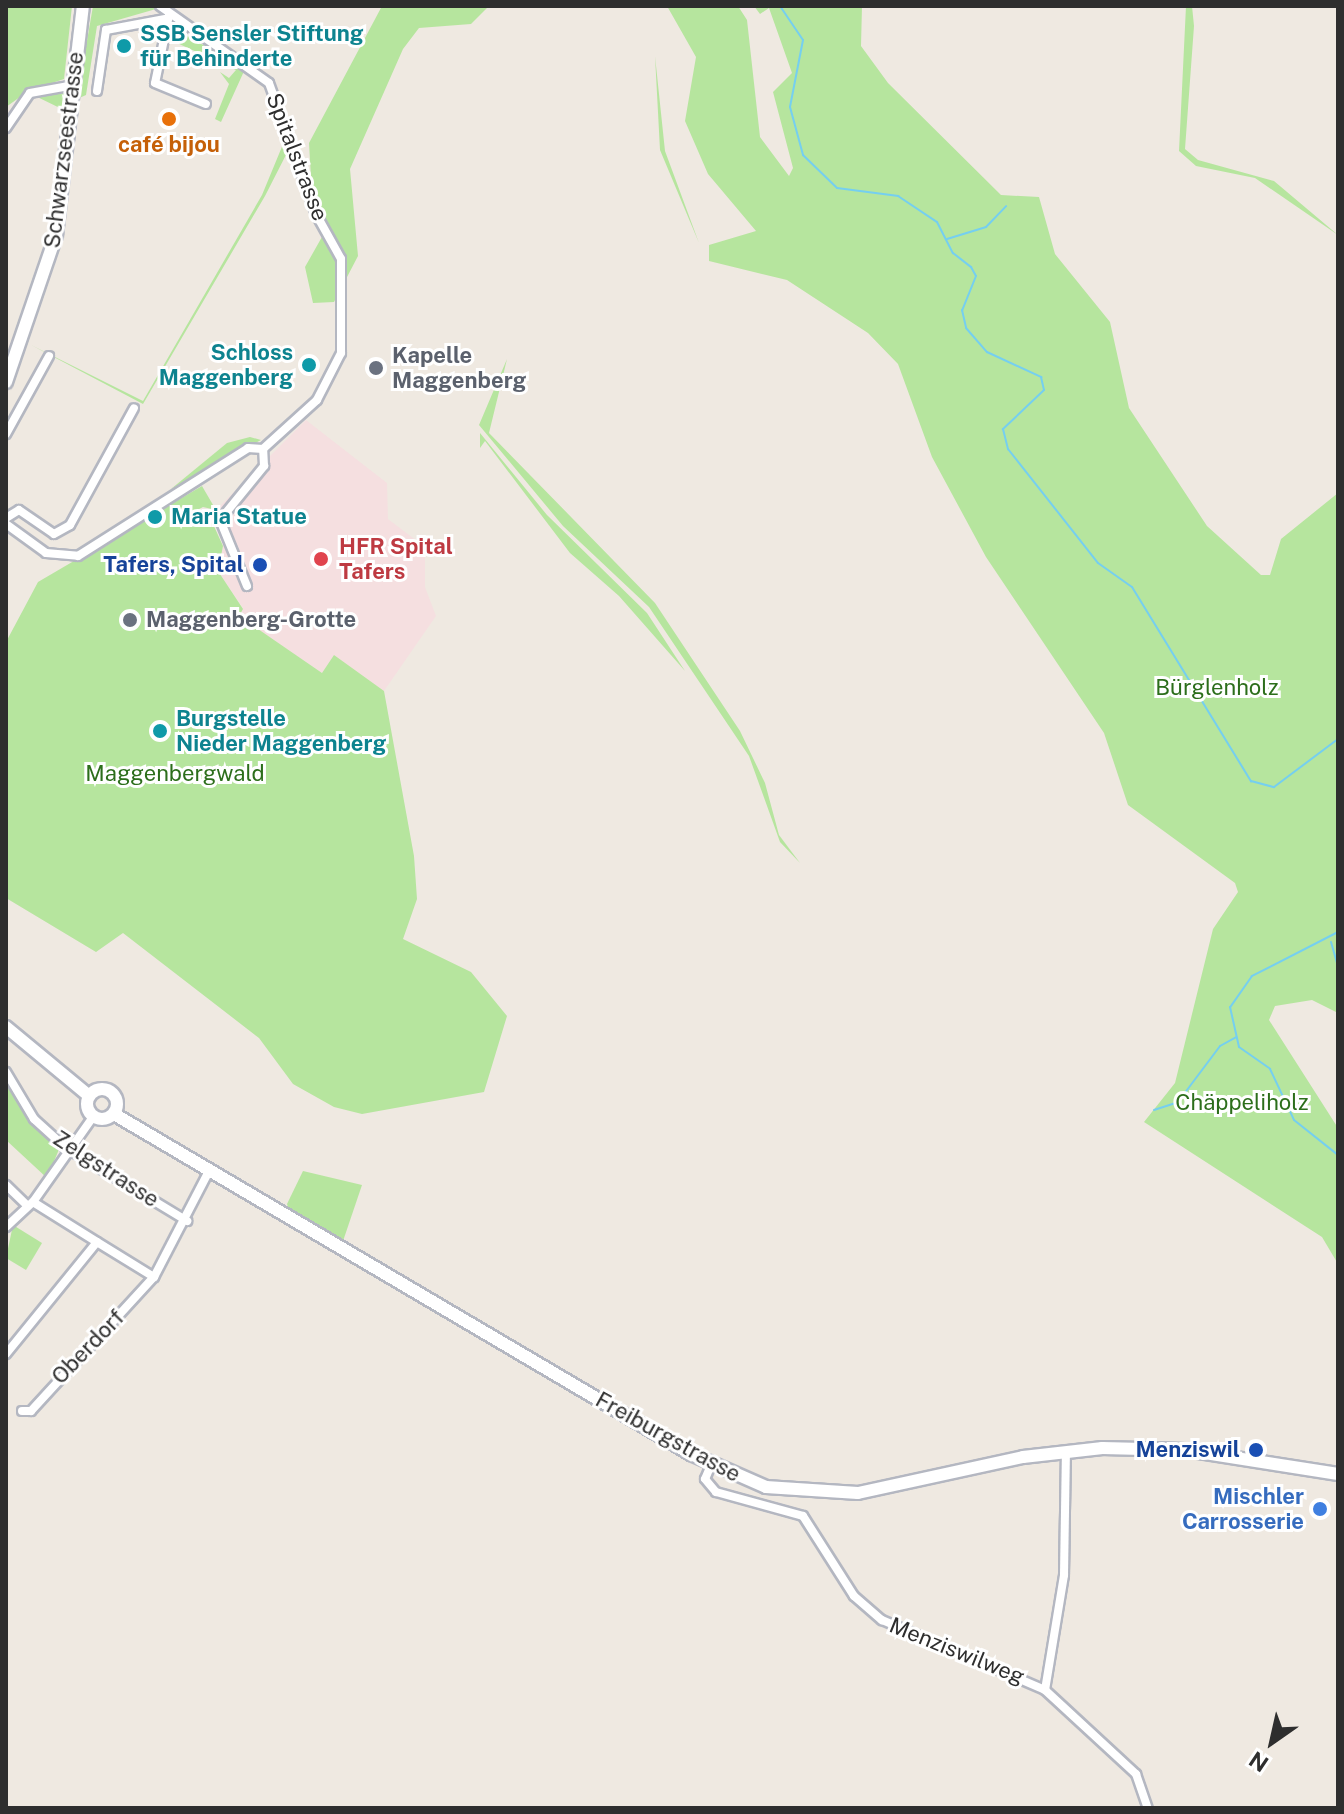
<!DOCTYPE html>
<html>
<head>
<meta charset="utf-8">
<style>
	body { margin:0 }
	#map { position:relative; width:1344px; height:1814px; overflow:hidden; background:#efe9e1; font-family:"Public Sans",sans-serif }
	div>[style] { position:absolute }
	.medical>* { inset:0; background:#f5dfe0 }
	.green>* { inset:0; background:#b6e59e }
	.stream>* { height:2px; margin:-1px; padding:0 1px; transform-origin:1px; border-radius:1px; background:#75cff0 }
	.roads { filter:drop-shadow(2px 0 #b4b7c1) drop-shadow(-2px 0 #b4b7c1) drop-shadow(0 2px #b4b7c1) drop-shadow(0 -2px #b4b7c1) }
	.street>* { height:8px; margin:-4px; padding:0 4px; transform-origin:4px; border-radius:4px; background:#fff }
	.secondary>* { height:12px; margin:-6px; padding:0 6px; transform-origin:6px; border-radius:6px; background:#fff }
	.secondary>.ring { margin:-6px; padding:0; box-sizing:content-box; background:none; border:12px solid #fff; border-radius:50% }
	.dots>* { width:22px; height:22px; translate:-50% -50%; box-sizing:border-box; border:4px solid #fff; border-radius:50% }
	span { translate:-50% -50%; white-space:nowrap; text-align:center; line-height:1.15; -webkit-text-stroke:6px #fff; paint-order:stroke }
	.culture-label { font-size:22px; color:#0d838f; font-weight:700 }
	.left { translate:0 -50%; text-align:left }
	.right { translate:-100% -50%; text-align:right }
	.food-label { font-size:22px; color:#c56008; font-weight:700 }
	.street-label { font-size:22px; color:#2e2e2e }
	.worship-label { font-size:22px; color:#5b616d; font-weight:700 }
	.health-label { font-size:22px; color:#be3a42; font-weight:700 }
	.transit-label { font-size:22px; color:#164399; font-weight:700 }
	.park-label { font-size:22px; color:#2c6e1b }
	.shop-label { font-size:22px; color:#366cbe; font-weight:700 }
	.frame { position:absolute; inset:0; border:8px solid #2e2e2e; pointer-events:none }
	.north { position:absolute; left:1232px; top:1702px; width:80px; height:80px; -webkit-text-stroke:6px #fff; paint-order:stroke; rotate:214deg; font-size:22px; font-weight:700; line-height:32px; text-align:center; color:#2e2e2e }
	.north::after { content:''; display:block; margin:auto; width:28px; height:36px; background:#2e2e2e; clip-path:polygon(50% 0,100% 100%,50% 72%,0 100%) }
</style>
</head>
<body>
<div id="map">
	<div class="medical">
		<i style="clip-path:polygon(306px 420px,387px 483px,388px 519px,425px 547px,425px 587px,436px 616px,384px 691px,334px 656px,322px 673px,238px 616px,243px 608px,218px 571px,223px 546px,216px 510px)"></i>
	</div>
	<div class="green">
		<i style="clip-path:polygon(6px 6px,72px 6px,64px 79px,49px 84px,66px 93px,64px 110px,27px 92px,6px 107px)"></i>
		<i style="clip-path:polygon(93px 6px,153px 6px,156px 9px,97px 26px,86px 95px,77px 99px)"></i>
		<i style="clip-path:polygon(382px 6px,487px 8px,471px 24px,419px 28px,403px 49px,350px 169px,358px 256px,334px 302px,313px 303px,305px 267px,327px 228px,312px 195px,309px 143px)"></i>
		<i style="clip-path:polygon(667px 6px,738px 6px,747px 20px,760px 137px,789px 176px,793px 168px,773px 92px,792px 73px,769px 8px,760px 14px,754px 6px,862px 6px,861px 46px,888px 83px,1001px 195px,1039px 197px,1055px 254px,1110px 322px,1129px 408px,1207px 526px,1261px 575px,1270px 575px,1281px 539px,1338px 493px,1338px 1013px,1312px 1000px,1275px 1006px,1269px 1020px,1338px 1128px,1338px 1264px,1322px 1237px,1144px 1122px,1175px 1083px,1213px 929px,1238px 892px,1235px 883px,1128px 805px,1104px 733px,986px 557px,932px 457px,898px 364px,868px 333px,787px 280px,709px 261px,709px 245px,756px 231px,708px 174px,685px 121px,696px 57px)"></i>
		<i style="clip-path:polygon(1186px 6px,1192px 6px,1194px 26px,1185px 149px,1198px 160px,1274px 181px,1338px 235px,1255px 178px,1196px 166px,1179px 151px)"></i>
		<i style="clip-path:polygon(170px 26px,245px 69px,221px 122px,215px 119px,229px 84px,220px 72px,229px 78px,236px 70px,164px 37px)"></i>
		<i style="clip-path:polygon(655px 56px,665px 151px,699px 243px,660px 150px)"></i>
		<i style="clip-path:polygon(286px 137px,290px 147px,265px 196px,143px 404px,31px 345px,143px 401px,262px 195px)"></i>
		<i style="clip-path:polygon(507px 359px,489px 433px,655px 603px,740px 731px,765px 783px,779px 835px,800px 863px,780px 842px,749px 756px,649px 607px,563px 526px,479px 425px)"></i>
		<i style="clip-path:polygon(480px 433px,547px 515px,647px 613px,685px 671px,619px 596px,570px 553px,485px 441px,480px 448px)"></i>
		<i style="clip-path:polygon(250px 437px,261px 440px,171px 489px,227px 443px)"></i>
		<i style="clip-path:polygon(202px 486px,216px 510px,203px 507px,184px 517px,198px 513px,213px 524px,223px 546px,218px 571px,243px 609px,239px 616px,322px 673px,334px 655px,384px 691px,414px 856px,417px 899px,403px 939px,471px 972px,507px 1016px,484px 1092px,362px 1114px,334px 1107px,293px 1084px,259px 1038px,123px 933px,96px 952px,6px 898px,6px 642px,38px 582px)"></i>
		<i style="clip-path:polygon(6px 1076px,29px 1118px,60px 1147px,47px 1178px,6px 1140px)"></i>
		<i style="clip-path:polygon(303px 1171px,362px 1185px,342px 1244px,290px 1213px,287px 1204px)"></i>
		<i style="clip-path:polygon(13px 1225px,42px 1243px,26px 1270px,6px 1258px)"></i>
	</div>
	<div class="stream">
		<i style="left:780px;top:6px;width:41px;rotate:55.9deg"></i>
		<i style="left:803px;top:40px;width:68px;rotate:101deg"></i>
		<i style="left:790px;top:107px;width:50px;rotate:74.8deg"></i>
		<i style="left:803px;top:155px;width:47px;rotate:44.1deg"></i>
		<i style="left:837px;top:188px;width:62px;rotate:7.5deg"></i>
		<i style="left:898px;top:196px;width:47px;rotate:33.7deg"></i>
		<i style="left:937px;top:222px;width:35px;rotate:63deg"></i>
		<i style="left:953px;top:253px;width:23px;rotate:38deg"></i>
		<i style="left:971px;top:267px;width:10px;rotate:61deg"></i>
		<i style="left:976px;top:276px;width:37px;rotate:112deg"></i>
		<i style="left:962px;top:310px;width:18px;rotate:77deg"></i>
		<i style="left:966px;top:328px;width:32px;rotate:49deg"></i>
		<i style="left:987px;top:352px;width:60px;rotate:24.8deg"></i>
		<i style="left:1041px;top:377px;width:13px;rotate:77deg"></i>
		<i style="left:1044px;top:390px;width:57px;rotate:136.4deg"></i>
		<i style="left:1003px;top:429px;width:21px;rotate:76deg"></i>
		<i style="left:1008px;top:449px;width:145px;rotate:51.7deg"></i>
		<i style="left:1098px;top:563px;width:42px;rotate:35.2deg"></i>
		<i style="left:1132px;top:587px;width:228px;rotate:58.5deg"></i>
		<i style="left:1251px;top:781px;width:24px;rotate:15deg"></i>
		<i style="left:1274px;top:787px;width:80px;rotate:-36.9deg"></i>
		<i style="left:947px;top:239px;width:41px;rotate:-17.1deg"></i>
		<i style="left:986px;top:227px;width:29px;rotate:-46deg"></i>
		<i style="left:1338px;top:932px;width:97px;rotate:152.9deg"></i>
		<i style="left:1252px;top:976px;width:38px;rotate:125deg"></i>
		<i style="left:1230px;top:1007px;width:41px;rotate:77.3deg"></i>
		<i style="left:1239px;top:1047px;width:38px;rotate:35deg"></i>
		<i style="left:1270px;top:1069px;width:56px;rotate:64.8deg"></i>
		<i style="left:1294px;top:1120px;width:56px;rotate:38.5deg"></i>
		<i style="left:1331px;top:942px;width:26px;rotate:74deg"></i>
		<i style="left:1154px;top:1110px;width:25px;rotate:-18deg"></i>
		<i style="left:1178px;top:1102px;width:70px;rotate:-53.1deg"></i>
		<i style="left:1220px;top:1046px;width:18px;rotate:-29deg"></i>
	</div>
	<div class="roads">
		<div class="street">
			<i style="left:160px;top:6px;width:133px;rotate:35.2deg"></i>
			<i style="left:269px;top:83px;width:139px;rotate:70.3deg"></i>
			<i style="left:316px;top:214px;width:51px;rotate:60.9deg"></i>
			<i style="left:341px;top:259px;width:94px;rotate:90deg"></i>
			<i style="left:341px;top:353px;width:53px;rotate:117.1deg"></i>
			<i style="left:317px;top:400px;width:73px;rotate:137.8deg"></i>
			<i style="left:169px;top:15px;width:69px;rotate:101.6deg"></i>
			<i style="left:155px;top:83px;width:55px;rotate:22.4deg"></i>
			<i style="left:97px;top:91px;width:62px;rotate:-81.6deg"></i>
			<i style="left:106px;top:30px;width:60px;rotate:-10.6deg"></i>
			<i style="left:6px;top:128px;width:42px;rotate:-55.6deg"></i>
			<i style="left:30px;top:93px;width:45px;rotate:-10.3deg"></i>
			<i style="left:6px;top:434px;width:89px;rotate:-61.1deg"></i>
			<i style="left:6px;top:518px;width:15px;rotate:-32deg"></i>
			<i style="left:19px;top:510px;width:42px;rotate:34.4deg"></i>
			<i style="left:54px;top:534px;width:18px;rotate:-29deg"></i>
			<i style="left:70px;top:525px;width:133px;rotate:-61.3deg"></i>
			<i style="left:6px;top:524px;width:49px;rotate:35.9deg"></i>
			<i style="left:46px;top:553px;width:32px;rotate:5deg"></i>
			<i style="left:78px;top:556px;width:201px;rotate:-32.4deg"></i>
			<i style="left:248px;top:448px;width:15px;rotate:4deg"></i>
			<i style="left:247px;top:586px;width:71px;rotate:-112.2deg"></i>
			<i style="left:220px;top:520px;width:70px;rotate:-50.8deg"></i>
			<i style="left:264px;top:466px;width:17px;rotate:-93deg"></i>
			<i style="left:6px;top:1072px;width:55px;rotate:59.2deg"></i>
			<i style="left:34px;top:1119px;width:42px;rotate:42.1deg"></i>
			<i style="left:65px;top:1147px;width:143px;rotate:31.2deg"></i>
			<i style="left:6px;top:1185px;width:30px;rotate:44deg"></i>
			<i style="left:6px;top:1227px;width:37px;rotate:-43deg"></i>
			<i style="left:33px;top:1202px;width:104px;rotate:-54.8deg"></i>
			<i style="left:97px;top:1242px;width:67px;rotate:31.6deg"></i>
			<i style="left:6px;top:1354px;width:144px;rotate:-50.9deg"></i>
			<i style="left:97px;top:1242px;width:75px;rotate:-148deg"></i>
			<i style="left:22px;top:1411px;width:9px"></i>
			<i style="left:31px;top:1411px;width:182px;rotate:-47.5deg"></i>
			<i style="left:154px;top:1277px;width:117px;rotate:-62.6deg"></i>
			<i style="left:711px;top:1465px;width:15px;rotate:113deg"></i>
			<i style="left:705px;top:1479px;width:17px;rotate:50deg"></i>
			<i style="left:716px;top:1492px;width:90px;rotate:15.4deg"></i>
			<i style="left:803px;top:1516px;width:95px;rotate:57.5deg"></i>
			<i style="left:854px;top:1596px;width:37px;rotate:41deg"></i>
			<i style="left:882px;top:1620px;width:177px;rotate:23.2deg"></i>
			<i style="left:1045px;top:1690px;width:124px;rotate:42.7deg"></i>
			<i style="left:1136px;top:1774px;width:36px;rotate:71deg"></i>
			<i style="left:1045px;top:1690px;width:117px;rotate:-80.6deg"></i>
			<i style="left:1064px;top:1575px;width:124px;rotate:-89.1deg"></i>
		</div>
		<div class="secondary">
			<i style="left:6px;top:382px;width:155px;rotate:-71.2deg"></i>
			<i style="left:56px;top:235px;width:231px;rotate:-83.3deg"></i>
			<i style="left:6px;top:1027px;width:108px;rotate:39.7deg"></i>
			<i class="ring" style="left:87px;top:1089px;width:18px;height:18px"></i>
			<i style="left:114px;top:1114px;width:670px;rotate:30.51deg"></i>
			<i style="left:691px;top:1454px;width:82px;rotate:23.7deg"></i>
			<i style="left:766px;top:1487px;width:92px;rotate:3.7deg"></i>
			<i style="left:858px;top:1493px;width:169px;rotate:-12.3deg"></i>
			<i style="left:1023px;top:1457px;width:80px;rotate:-6.5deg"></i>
			<i style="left:1102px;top:1448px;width:83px;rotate:1.4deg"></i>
			<i style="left:1185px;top:1450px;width:155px;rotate:8.9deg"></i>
		</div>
	</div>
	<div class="dots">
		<i style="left:124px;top:46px;background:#0f9aa8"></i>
		<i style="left:169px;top:119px;background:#e8710a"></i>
		<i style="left:309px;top:365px;background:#0f9aa8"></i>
		<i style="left:376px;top:368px;background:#6b7280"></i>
		<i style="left:155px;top:517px;background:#0f9aa8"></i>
		<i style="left:321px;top:559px;background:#e0444e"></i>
		<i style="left:260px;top:565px;background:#1a4fb4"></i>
		<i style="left:130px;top:620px;background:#6b7280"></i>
		<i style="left:160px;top:731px;background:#0f9aa8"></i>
		<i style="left:1256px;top:1450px;background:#1a4fb4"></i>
		<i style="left:1320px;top:1509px;background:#3f7fe0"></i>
	</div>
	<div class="culture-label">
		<span class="left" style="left:140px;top:46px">SSB Sensler Stiftung<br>für Behinderte</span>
		<span class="right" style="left:293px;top:365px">Schloss<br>Maggenberg</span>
		<span class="left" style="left:171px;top:517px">Maria Statue</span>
		<span class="left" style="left:176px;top:731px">Burgstelle<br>Nieder Maggenberg</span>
	</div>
	<div class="food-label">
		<span style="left:169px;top:145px">café bijou</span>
	</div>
	<div class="street-label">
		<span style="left:64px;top:150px;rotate:-83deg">Schwarzseestrasse</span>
		<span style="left:297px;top:157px;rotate:69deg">Spitalstrasse</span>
		<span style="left:106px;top:1169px;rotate:33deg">Zelgstrasse</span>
		<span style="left:88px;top:1347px;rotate:-46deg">Oberdorf</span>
		<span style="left:668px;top:1437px;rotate:29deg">Freiburgstrasse</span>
		<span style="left:957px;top:1651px;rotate:22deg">Menziswilweg</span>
	</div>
	<div class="worship-label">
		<span class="left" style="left:392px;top:368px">Kapelle<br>Maggenberg</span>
		<span class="left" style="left:146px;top:620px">Maggenberg-Grotte</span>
	</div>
	<div class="health-label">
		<span class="left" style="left:339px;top:559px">HFR Spital<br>Tafers</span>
	</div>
	<div class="transit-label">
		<span class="right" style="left:244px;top:565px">Tafers, Spital</span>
		<span class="right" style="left:1240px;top:1450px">Menziswil</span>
	</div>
	<div class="park-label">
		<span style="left:1217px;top:688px">Bürglenholz</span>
		<span style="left:175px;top:774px">Maggenbergwald</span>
		<span style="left:1242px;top:1103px">Chäppeliholz</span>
	</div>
	<div class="shop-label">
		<span class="right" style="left:1304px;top:1509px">Mischler<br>Carrosserie</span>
	</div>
	<div class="frame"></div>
	<div class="north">N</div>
</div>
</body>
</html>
